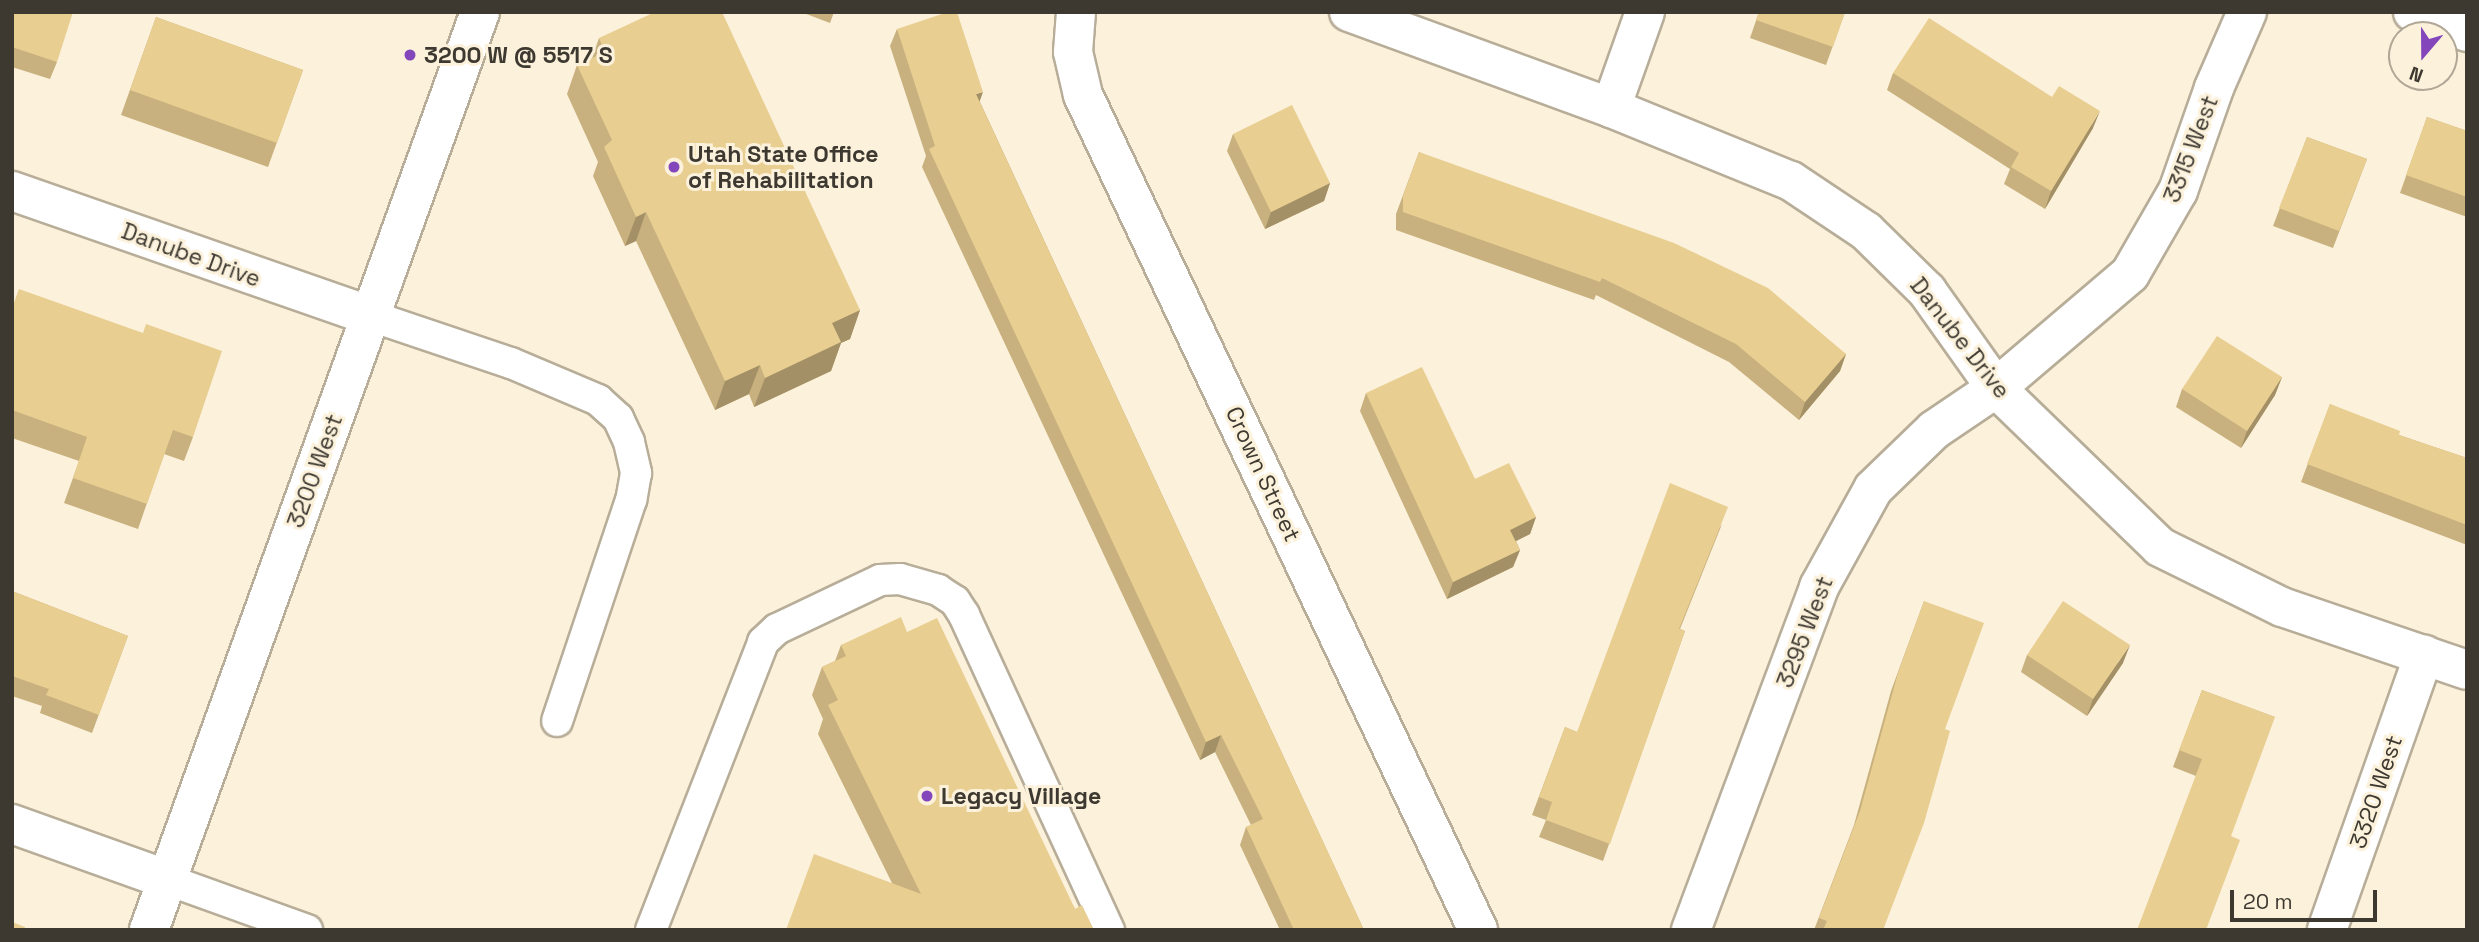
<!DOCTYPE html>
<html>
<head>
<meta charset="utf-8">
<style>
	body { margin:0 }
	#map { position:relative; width:2479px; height:942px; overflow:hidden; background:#fcf1db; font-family:"Space Grotesk",sans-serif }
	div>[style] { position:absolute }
	.roads { filter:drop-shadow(2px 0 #b7ad98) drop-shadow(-2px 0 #b7ad98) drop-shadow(0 2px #b7ad98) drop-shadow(0 -2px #b7ad98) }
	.lane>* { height:30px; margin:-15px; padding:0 15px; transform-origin:15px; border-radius:15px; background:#fff }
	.street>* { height:38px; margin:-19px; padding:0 19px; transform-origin:19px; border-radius:19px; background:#fff }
	.secondary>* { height:38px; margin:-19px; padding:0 19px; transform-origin:19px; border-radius:19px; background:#fff }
	.wall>* { inset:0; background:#c8b17e }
	.shaded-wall>* { inset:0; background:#a39066 }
	.building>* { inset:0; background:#e9ce92 }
	.dots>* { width:19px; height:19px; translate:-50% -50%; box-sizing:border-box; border:4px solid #fcf1db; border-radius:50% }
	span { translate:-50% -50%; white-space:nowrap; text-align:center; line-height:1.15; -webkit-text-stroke:6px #fcf1db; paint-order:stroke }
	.poi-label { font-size:23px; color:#3d3931; font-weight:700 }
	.left { translate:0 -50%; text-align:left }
	.street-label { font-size:23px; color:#3d3931 }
	.frame { position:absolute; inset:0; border:14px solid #3d3931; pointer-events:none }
	.north { position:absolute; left:2388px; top:21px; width:70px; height:70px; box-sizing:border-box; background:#fcf1db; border:2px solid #b0a797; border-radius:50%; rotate:200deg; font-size:19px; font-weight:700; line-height:28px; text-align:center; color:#3d3931 }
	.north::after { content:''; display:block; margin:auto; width:24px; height:32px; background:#8446bb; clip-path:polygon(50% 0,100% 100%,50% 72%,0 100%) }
	.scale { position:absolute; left:2230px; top:890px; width:147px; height:32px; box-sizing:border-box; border:4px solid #3d3931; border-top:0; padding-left:9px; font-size:21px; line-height:24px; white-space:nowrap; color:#3d3931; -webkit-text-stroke:5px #fcf1db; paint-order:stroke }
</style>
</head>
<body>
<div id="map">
	<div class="roads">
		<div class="lane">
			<i style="left:371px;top:316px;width:148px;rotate:18.6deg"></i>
			<i style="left:511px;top:363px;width:95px;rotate:23deg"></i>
			<i style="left:598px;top:400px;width:27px;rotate:42deg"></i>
			<i style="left:618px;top:418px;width:26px;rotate:65deg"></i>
			<i style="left:629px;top:442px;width:32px;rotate:77deg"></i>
			<i style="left:636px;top:473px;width:27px;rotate:100deg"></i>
			<i style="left:631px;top:500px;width:233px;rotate:108.5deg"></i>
			<i style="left:168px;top:880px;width:148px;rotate:19.8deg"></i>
			<i style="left:651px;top:930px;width:309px;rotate:-68.7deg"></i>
			<i style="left:763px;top:642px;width:19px;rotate:-43deg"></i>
			<i style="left:777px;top:629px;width:114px;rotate:-25.4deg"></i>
			<i style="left:880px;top:580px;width:20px;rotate:-3deg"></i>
			<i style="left:900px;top:579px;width:40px;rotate:16deg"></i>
			<i style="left:938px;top:590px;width:20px;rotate:33deg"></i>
			<i style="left:955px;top:601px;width:17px;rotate:57deg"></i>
			<i style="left:964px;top:615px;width:347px;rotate:65.3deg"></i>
		</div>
		<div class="street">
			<i style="left:1076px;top:12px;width:40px;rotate:94.3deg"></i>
			<i style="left:1073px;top:52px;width:44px;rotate:76.9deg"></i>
			<i style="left:1083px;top:95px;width:924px;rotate:64.68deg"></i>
			<i style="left:1349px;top:12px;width:279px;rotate:20.1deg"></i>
			<i style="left:1611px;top:108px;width:194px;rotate:22.1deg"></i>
			<i style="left:1791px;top:181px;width:90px;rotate:33.7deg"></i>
			<i style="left:1866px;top:231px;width:86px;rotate:44.5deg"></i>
			<i style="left:1927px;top:291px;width:119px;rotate:54.6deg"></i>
			<i style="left:1996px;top:388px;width:228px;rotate:44.1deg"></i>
			<i style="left:2160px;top:547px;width:136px;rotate:26.2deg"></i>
			<i style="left:2282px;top:607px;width:195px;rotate:18.8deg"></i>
			<i style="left:2413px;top:12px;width:58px;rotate:20.3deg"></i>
			<i style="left:1611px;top:108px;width:102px;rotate:-70.5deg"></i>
			<i style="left:12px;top:191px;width:380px;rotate:19.2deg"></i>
			<i style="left:12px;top:824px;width:166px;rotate:19.7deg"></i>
			<i style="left:1691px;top:930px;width:366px;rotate:-69.5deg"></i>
			<i style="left:1819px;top:587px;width:112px;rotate:-61.1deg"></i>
			<i style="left:1873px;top:489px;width:85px;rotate:-44deg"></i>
			<i style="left:1934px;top:430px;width:75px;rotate:-34.1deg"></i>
			<i style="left:1996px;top:388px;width:176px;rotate:-40.4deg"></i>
			<i style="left:2130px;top:274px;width:96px;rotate:-60deg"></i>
			<i style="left:2178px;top:191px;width:109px;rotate:-70.7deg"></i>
			<i style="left:2214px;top:88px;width:83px;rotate:-66.5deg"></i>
			<i style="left:2327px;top:930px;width:292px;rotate:-70.6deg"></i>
		</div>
		<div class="secondary">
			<i style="left:149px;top:930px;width:976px;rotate:-70.17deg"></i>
		</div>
	</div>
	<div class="wall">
		<i style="clip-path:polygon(12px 12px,57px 62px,50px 79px,12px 67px)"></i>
		<i style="clip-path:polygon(801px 12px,834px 12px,830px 23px)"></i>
		<i style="clip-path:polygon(1759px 12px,1845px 12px,1826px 65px,1750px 38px)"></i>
		<i style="clip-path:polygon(156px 17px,303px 70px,268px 167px,121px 115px)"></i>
		<i style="clip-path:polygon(897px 29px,980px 102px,1364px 930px,1280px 930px,1240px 845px,1246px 827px,1251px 825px,1215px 752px,1200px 760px,922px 167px,926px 156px,890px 46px)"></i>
		<i style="clip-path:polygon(599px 38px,860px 310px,850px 339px,841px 343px,831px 371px,754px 407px,749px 394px,715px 410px,636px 241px,625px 246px,593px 176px,598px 162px,567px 94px,577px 65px,592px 58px)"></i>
		<i style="clip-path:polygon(1893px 73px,2052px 97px,2093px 128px,2045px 209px,2004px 184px,2010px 169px,1887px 90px)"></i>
		<i style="clip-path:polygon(2427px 117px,2467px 131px,2467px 217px,2400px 193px)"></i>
		<i style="clip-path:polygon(1233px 134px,1330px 183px,1324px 201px,1265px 229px,1227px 151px)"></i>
		<i style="clip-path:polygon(2307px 137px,2367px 159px,2333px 248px,2273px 226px)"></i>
		<i style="clip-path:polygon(1419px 152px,1846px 354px,1840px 371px,1799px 420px,1729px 362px,1596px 295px,1594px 300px,1396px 230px,1396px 214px)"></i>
		<i style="clip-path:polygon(12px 307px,193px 437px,184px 461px,164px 454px,138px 529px,64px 503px,79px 461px,12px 438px)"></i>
		<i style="clip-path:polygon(2282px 377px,2275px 395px,2241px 448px,2176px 407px,2182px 389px)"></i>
		<i style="clip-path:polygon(1366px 393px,1475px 479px,1536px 517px,1530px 534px,1516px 541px,1520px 550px,1513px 567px,1447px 599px,1360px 411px)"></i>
		<i style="clip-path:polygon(2330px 404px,2399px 435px,2467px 458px,2467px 545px,2301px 482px)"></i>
		<i style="clip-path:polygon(1722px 524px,1680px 629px,1685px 631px,1603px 861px,1539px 837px,1546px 820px,1532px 815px,1565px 727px,1577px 732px)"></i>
		<i style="clip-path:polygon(12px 591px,128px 636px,92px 733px,40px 713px,42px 706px,12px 696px)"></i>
		<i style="clip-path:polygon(1924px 601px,1945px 729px,1883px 930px,1814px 930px,1854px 825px,1891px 691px)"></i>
		<i style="clip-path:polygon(907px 632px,1075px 909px,1094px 930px,786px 930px,892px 883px,818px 734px,823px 719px,812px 695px,822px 667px,835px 661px,841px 645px)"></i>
		<i style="clip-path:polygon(2027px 655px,2123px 663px,2087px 716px,2021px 672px)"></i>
		<i style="clip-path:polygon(2202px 690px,2275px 717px,2196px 776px,2173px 767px)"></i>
	</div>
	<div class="shaded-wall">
		<i style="clip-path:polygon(983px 92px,977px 109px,976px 94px)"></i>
		<i style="clip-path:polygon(2100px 111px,2093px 128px,2045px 209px,2051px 191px)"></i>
		<i style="clip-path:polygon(1330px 183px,1324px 201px,1265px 229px,1271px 212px)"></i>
		<i style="clip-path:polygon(646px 212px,636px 241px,625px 246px,636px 217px)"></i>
		<i style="clip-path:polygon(860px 310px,850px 339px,841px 343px,831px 371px,754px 407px,765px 378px,832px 323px)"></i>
		<i style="clip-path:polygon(1846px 354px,1840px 371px,1799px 420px,1805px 402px)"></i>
		<i style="clip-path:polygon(760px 365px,749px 394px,715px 410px,725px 381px)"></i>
		<i style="clip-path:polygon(2282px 377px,2275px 395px,2241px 448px,2247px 431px)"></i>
		<i style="clip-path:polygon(1536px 517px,1530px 534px,1504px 547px,1510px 530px)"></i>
		<i style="clip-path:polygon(1520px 550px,1513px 567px,1447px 599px,1453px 582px)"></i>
		<i style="clip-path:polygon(2130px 645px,2123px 663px,2087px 716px,2093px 699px)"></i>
		<i style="clip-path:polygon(1221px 735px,1215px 752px,1200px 760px,1206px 742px)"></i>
	</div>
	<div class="building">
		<i style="clip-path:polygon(12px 12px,73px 12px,57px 62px,12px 47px)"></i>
		<i style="clip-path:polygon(655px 12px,722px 12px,860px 310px,832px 323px,841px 342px,765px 378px,760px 365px,725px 381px,646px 212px,636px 217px,604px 147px,612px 140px,577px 65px,605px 52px,599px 38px)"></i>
		<i style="clip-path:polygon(948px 12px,957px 12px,983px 92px,976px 94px,1364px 930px,1294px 930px,1246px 827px,1263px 819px,1221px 735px,1206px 742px,929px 149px,935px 146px,897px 29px)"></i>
		<i style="clip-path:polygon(1759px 12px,1845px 12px,1833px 47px,1756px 20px)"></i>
		<i style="clip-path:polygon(156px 17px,303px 70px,277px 143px,130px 90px)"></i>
		<i style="clip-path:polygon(1929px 18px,2052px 97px,2059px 86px,2100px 111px,2051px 191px,2011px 167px,2019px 153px,1893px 73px)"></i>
		<i style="clip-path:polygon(1292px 105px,1330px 183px,1271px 212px,1233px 134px)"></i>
		<i style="clip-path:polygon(2427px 117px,2467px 131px,2467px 197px,2406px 175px)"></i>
		<i style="clip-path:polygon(2307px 137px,2367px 159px,2339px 231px,2279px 208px)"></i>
		<i style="clip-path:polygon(1419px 152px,1674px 243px,1768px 288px,1846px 354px,1805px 402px,1736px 344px,1602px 278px,1600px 282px,1403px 212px,1403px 196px)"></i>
		<i style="clip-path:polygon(19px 289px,143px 333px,146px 324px,222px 351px,193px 437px,173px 430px,147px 504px,73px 478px,87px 437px,12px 410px,12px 308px)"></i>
		<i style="clip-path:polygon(2217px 336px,2282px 377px,2247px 431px,2182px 389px)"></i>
		<i style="clip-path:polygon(1422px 367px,1475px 479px,1509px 463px,1536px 517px,1510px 530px,1520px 550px,1453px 582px,1366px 393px)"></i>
		<i style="clip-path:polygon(2330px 404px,2400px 431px,2399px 435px,2467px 458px,2467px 525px,2307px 464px)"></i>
		<i style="clip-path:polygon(1670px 483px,1728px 507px,1679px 629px,1685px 631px,1610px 844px,1546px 820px,1552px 802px,1539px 797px,1565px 727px,1577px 732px)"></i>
		<i style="clip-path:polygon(12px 591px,128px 636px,99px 715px,46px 695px,49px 689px,12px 676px)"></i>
		<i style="clip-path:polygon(1924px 601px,1984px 623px,1945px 729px,1950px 731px,1924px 823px,1883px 930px,1823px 930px,1827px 921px,1819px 918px,1860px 811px,1898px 673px)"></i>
		<i style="clip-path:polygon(2063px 601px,2130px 645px,2093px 699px,2027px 655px)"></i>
		<i style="clip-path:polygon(901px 617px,907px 632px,937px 618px,1075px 909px,1082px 905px,1094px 930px,786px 930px,814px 854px,921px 894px,828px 705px,838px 700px,822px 667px,846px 656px,841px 645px)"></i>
		<i style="clip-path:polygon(2202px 690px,2275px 717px,2231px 836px,2240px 840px,2206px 930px,2137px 930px,2202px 759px,2179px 750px)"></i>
		<i style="clip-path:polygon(12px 922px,25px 927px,24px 930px,12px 930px)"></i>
	</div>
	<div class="dots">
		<i style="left:410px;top:55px;background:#8446bb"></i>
		<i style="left:674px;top:167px;background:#8446bb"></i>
		<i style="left:927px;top:796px;background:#8446bb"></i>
	</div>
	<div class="poi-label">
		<span class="left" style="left:424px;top:55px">3200 W @ 5517 S</span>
		<span class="left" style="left:688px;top:167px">Utah State Office<br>of Rehabilitation</span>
		<span class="left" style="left:941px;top:796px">Legacy Village</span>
	</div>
	<div class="street-label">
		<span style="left:2191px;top:149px;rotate:-69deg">3315 West</span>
		<span style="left:191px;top:255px;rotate:20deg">Danube Drive</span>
		<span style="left:1960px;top:338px;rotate:52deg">Danube Drive</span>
		<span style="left:315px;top:471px;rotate:-70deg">3200 West</span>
		<span style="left:1263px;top:474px;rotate:65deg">Crown Street</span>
		<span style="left:1805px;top:632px;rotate:-69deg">3295 West</span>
		<span style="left:2376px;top:792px;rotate:-71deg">3320 West</span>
	</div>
	<div class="frame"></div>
	<div class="north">N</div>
	<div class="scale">20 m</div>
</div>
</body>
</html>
